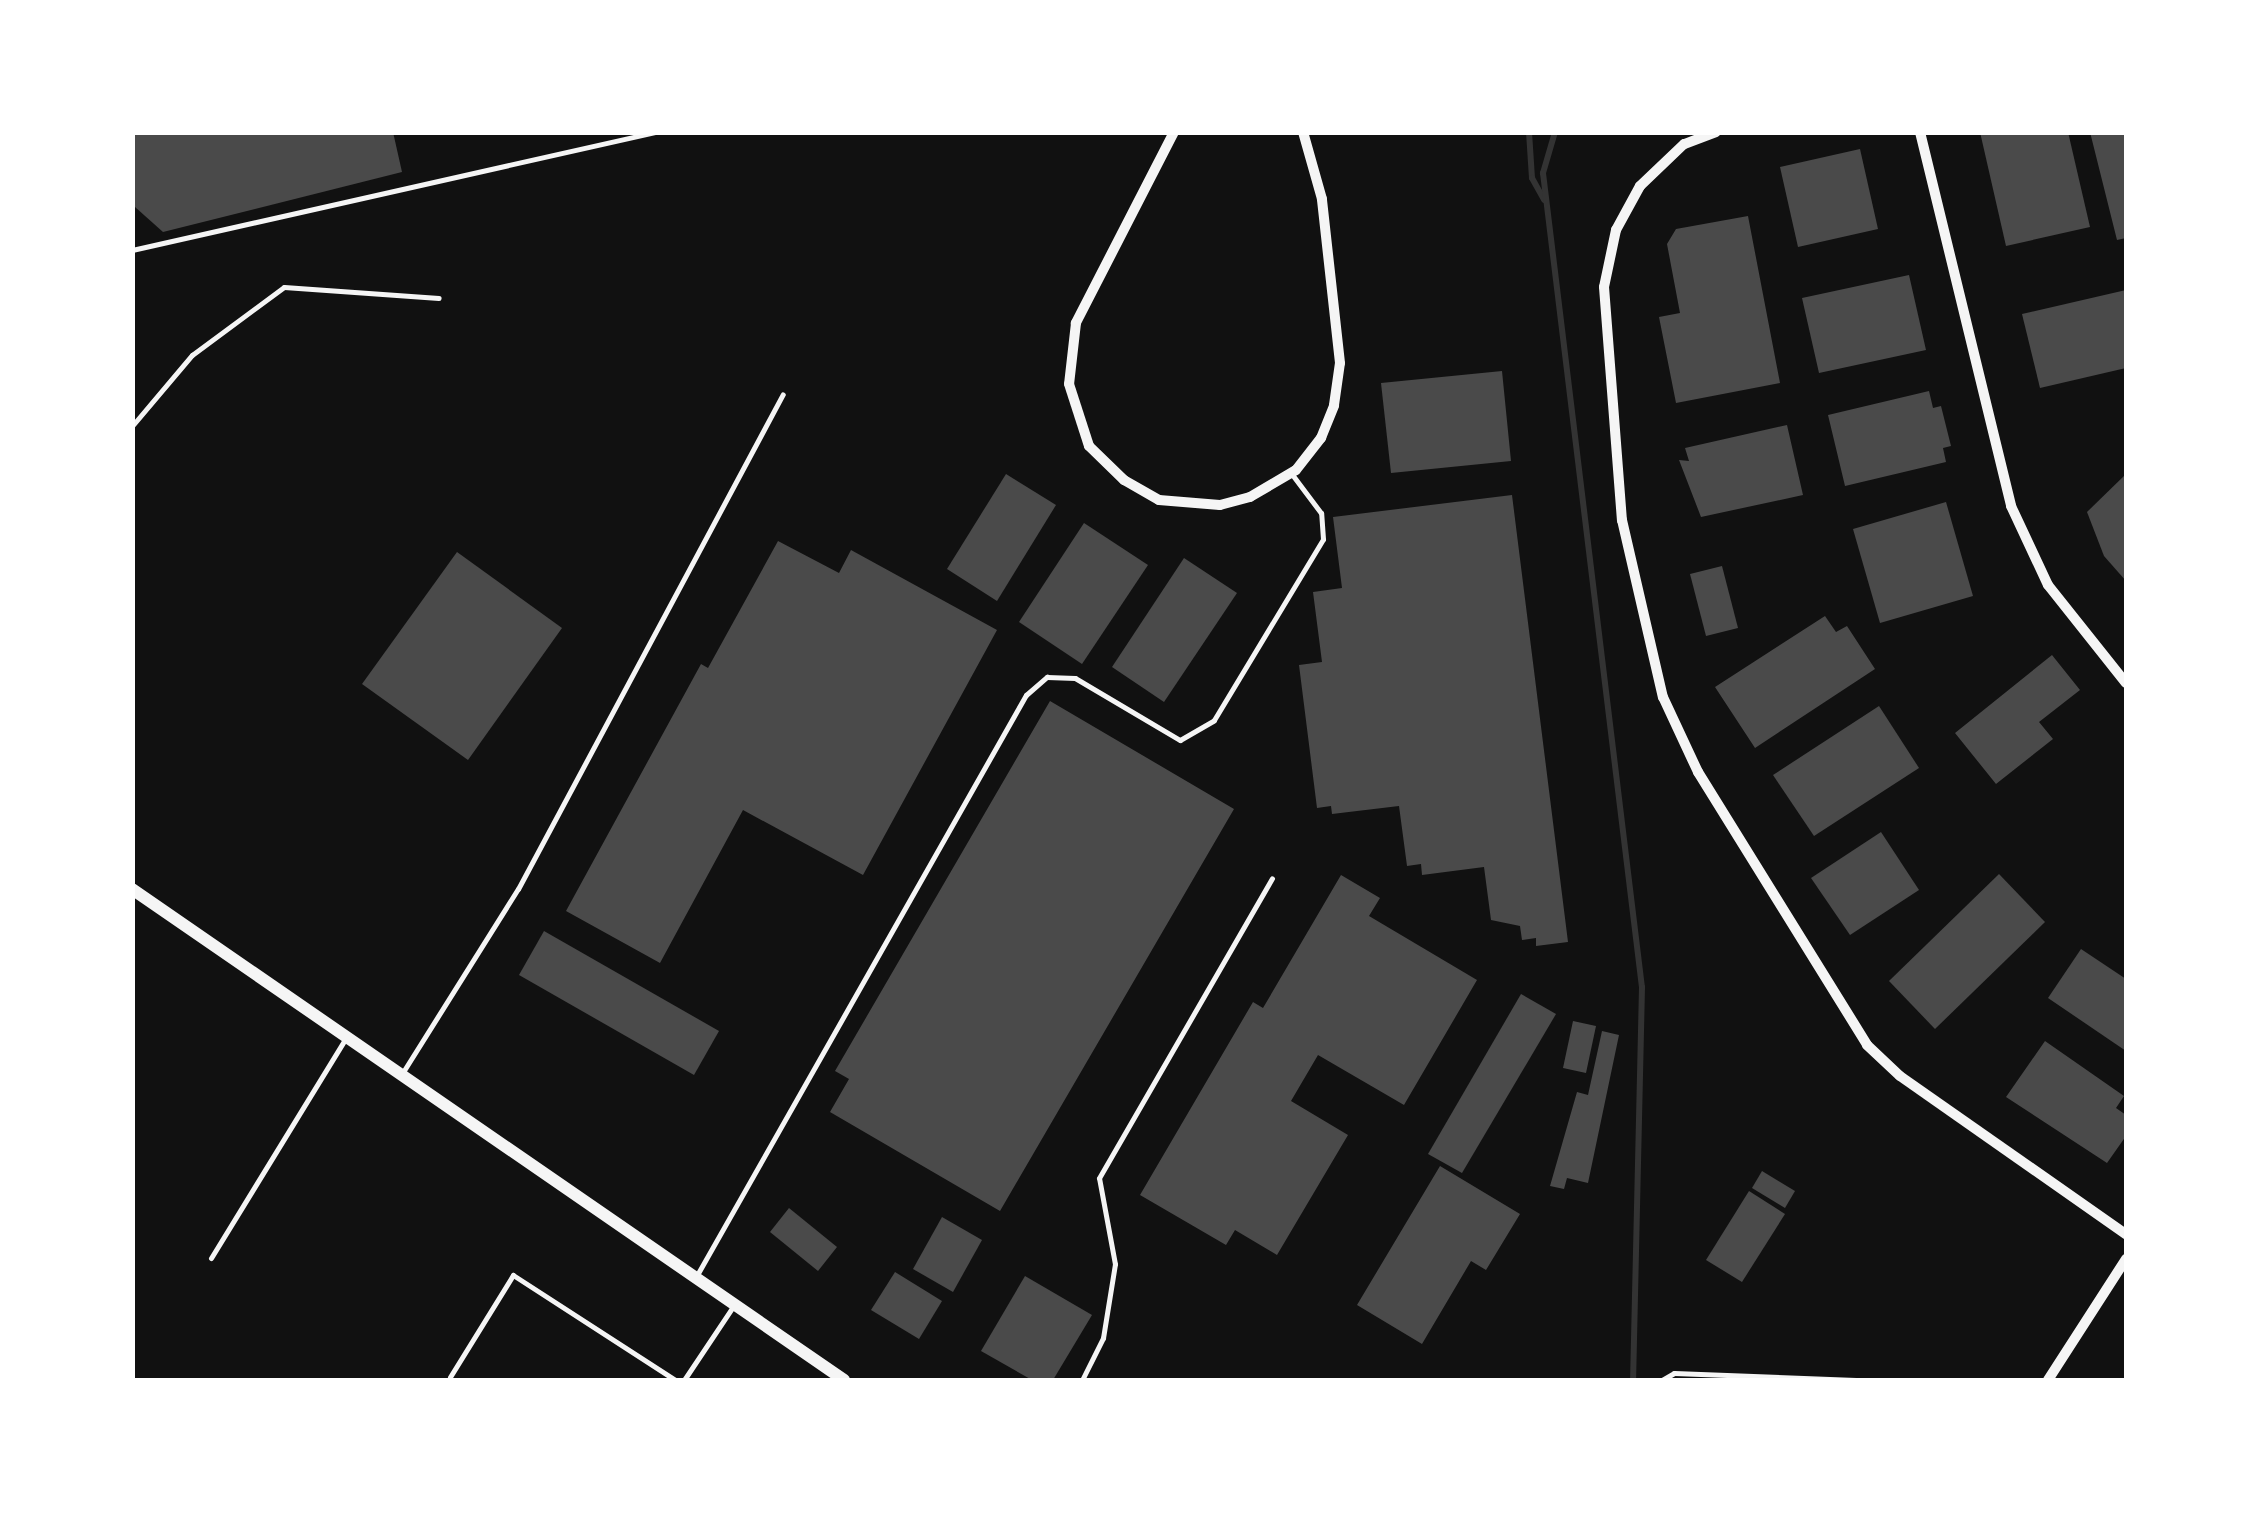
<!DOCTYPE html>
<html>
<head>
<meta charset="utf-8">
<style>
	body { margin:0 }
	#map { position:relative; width:2259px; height:1513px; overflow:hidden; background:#111; font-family:"Public Sans",sans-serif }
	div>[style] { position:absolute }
	.stream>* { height:6px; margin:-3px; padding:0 3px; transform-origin:3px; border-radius:3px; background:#333 }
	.building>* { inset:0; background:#4a4a4a }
	.service>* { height:5px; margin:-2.5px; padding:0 2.5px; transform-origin:2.5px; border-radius:2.5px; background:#f5f5f5 }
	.minor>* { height:10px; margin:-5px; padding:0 5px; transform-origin:5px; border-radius:5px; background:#f5f5f5 }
	.tertiary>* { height:12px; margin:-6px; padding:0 6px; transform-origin:6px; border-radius:6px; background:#f5f5f5 }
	span { translate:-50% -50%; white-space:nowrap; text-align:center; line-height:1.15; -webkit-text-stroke:8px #fff; paint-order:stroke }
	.frame { position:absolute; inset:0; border:135px solid #fff; pointer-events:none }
</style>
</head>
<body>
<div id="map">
	<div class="stream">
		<i style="left:1529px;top:132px;width:46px;rotate:86.3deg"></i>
		<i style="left:1532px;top:178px;width:25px;rotate:61deg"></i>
		<i style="left:1555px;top:132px;width:43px;rotate:106.3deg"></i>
		<i style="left:1543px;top:173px;width:820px;rotate:83.07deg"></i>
		<i style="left:1642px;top:987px;width:393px;rotate:91.3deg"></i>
	</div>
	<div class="building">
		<i style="clip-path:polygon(132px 132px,393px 132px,402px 172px,163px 232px,135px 207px)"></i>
		<i style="clip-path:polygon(1980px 132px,2068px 132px,2090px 227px,2006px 246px)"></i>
		<i style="clip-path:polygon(2090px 132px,2126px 132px,2126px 238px,2117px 240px)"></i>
		<i style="clip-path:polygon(1860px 149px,1878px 229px,1798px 247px,1780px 167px)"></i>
		<i style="clip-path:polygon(1748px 216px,1780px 383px,1676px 403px,1659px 317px,1680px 313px,1667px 244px,1676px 229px)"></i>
		<i style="clip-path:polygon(1909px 275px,1926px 350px,1819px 373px,1802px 298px)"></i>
		<i style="clip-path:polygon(2126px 290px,2126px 368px,2040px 388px,2022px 314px)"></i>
		<i style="clip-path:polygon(1502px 371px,1511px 461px,1391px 473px,1381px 383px)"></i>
		<i style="clip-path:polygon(1929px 391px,1933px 408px,1941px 406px,1951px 446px,1943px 448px,1946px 462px,1845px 486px,1828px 415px)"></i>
		<i style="clip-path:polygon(1787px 425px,1803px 495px,1701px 517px,1679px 460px,1689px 461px,1685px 448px)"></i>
		<i style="clip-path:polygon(1006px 474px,1056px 505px,997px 601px,947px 569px)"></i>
		<i style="clip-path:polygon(2126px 474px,2126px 581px,2104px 556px,2087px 512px)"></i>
		<i style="clip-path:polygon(1512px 495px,1568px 942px,1536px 946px,1536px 938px,1522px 940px,1520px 926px,1491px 920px,1484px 867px,1422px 875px,1421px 864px,1407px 866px,1399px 806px,1332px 814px,1331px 806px,1317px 808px,1299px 665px,1322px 662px,1313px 592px,1342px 588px,1333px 517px)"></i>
		<i style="clip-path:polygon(1946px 502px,1973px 596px,1880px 623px,1853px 529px)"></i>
		<i style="clip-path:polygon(1084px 523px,1148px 565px,1082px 664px,1019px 622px)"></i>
		<i style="clip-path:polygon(778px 541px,839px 573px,851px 550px,997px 630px,863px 875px,743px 810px,660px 963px,566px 911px,701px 664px,708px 668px)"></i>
		<i style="clip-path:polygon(457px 552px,562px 628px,468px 760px,362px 684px)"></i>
		<i style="clip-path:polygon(1184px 558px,1237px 593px,1164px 702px,1112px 667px)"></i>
		<i style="clip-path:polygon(1722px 566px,1738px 628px,1706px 636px,1690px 574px)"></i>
		<i style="clip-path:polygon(1825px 616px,1836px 632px,1847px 626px,1875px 669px,1755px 748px,1715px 687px)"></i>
		<i style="clip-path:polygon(2052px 655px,2080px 690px,2039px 722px,2053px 739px,1996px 784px,1955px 733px)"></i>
		<i style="clip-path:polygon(1050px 701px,1234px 809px,1000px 1211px,830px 1112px,849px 1079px,835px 1071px)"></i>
		<i style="clip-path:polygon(1879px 706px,1919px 768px,1814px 836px,1773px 775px)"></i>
		<i style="clip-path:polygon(1881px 832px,1919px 890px,1850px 935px,1811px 878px)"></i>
		<i style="clip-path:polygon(1999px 874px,2045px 922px,1935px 1029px,1889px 981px)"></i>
		<i style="clip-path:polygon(1341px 875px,1380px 898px,1369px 916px,1477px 980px,1404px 1105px,1318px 1055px,1291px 1101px,1348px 1135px,1277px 1255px,1235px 1230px,1226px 1245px,1140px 1195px,1253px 1002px,1263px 1008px)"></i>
		<i style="clip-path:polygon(544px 931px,719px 1031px,694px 1075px,519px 975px)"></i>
		<i style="clip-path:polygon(2081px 949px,2126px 979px,2126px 1051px,2048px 998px)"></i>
		<i style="clip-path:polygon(1521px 994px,1556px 1014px,1462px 1173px,1428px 1154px)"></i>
		<i style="clip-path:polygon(1573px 1021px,1596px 1026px,1586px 1073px,1563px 1068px)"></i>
		<i style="clip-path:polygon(1602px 1031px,1619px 1035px,1588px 1183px,1567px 1178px,1564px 1189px,1550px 1186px,1577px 1092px,1588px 1095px)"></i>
		<i style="clip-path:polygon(2045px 1041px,2124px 1096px,2116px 1108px,2126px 1115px,2126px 1136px,2107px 1163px,2006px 1097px)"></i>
		<i style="clip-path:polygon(1440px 1166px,1520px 1214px,1486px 1270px,1471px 1261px,1422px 1344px,1357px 1305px)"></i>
		<i style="clip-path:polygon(1762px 1171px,1795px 1191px,1785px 1208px,1752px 1188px)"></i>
		<i style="clip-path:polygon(1749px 1191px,1785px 1214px,1742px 1282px,1706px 1260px)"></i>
		<i style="clip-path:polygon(789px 1208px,837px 1247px,818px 1271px,770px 1232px)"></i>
		<i style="clip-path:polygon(942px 1217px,982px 1240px,953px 1292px,913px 1269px)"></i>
		<i style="clip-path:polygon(895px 1272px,942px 1301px,919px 1339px,871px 1310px)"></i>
		<i style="clip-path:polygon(1025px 1276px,1092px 1315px,1053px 1380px,1032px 1380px,981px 1351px)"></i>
	</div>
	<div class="service">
		<i style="left:132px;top:250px;width:536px;rotate:-12.71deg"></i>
		<i style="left:132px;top:426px;width:93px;rotate:-49.8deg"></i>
		<i style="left:192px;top:355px;width:114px;rotate:-36.5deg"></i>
		<i style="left:284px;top:287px;width:155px;rotate:4.1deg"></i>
		<i style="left:403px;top:1072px;width:216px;rotate:-57.9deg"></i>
		<i style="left:518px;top:889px;width:561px;rotate:-61.84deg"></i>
		<i style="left:211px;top:1258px;width:257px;rotate:-58.5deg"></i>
		<i style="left:697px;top:1275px;width:667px;rotate:-60.44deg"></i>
		<i style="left:1026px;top:695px;width:28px;rotate:-41deg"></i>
		<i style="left:1047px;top:677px;width:28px;rotate:2deg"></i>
		<i style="left:1075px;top:678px;width:122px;rotate:30.6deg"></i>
		<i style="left:1180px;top:740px;width:39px;rotate:-30deg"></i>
		<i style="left:1214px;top:720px;width:211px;rotate:-58.9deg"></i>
		<i style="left:1323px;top:539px;width:26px;rotate:-94deg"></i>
		<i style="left:1321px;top:513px;width:50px;rotate:-126.9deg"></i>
		<i style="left:450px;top:1377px;width:120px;rotate:-58.3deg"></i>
		<i style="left:513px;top:1275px;width:193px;rotate:32.9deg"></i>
		<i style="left:684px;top:1380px;width:87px;rotate:-56.3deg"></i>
		<i style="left:1082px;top:1380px;width:47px;rotate:-63.4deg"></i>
		<i style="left:1103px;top:1338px;width:75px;rotate:-80.8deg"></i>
		<i style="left:1115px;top:1264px;width:87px;rotate:-100.5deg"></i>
		<i style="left:1099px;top:1178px;width:346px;rotate:-60deg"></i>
		<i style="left:1662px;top:1380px;width:14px;rotate:-30deg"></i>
		<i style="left:1674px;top:1373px;width:182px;rotate:2.2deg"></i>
	</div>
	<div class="minor">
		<i style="left:1174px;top:132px;width:215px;rotate:117.2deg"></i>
		<i style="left:1076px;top:323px;width:61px;rotate:96.5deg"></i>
		<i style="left:1069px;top:384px;width:65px;rotate:72.1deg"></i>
		<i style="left:1089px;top:446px;width:49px;rotate:44.2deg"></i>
		<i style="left:1124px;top:480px;width:40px;rotate:29.7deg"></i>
		<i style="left:1159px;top:500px;width:61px;rotate:4.7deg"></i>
		<i style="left:1220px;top:505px;width:31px;rotate:-15deg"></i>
		<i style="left:1250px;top:497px;width:53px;rotate:-30.4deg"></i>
		<i style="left:1296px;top:470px;width:41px;rotate:-52deg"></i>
		<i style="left:1321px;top:438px;width:35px;rotate:-68deg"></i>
		<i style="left:1334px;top:405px;width:42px;rotate:-81.9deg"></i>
		<i style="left:1340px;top:363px;width:165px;rotate:-96.3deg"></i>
		<i style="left:1322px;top:199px;width:70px;rotate:-105.8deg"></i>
		<i style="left:1716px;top:132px;width:34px;rotate:159deg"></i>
		<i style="left:1684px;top:144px;width:61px;rotate:136.3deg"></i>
		<i style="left:1640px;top:186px;width:50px;rotate:118.6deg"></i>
		<i style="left:1616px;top:230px;width:58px;rotate:101.9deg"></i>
		<i style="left:1604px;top:287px;width:234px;rotate:85.6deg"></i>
		<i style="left:1622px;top:520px;width:182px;rotate:77deg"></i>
		<i style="left:1663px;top:697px;width:83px;rotate:65deg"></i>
		<i style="left:1698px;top:772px;width:321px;rotate:58.2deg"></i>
		<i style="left:1867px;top:1045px;width:45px;rotate:43.2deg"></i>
		<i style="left:1900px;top:1076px;width:276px;rotate:35deg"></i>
		<i style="left:1920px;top:132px;width:385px;rotate:76.3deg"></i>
		<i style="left:2011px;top:506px;width:87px;rotate:64.9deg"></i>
		<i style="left:2048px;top:585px;width:125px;rotate:51.5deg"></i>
		<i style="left:2048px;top:1380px;width:144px;rotate:-57.2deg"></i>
	</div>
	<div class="tertiary">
		<i style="left:132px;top:889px;width:865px;rotate:34.59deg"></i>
	</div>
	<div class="frame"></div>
</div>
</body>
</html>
